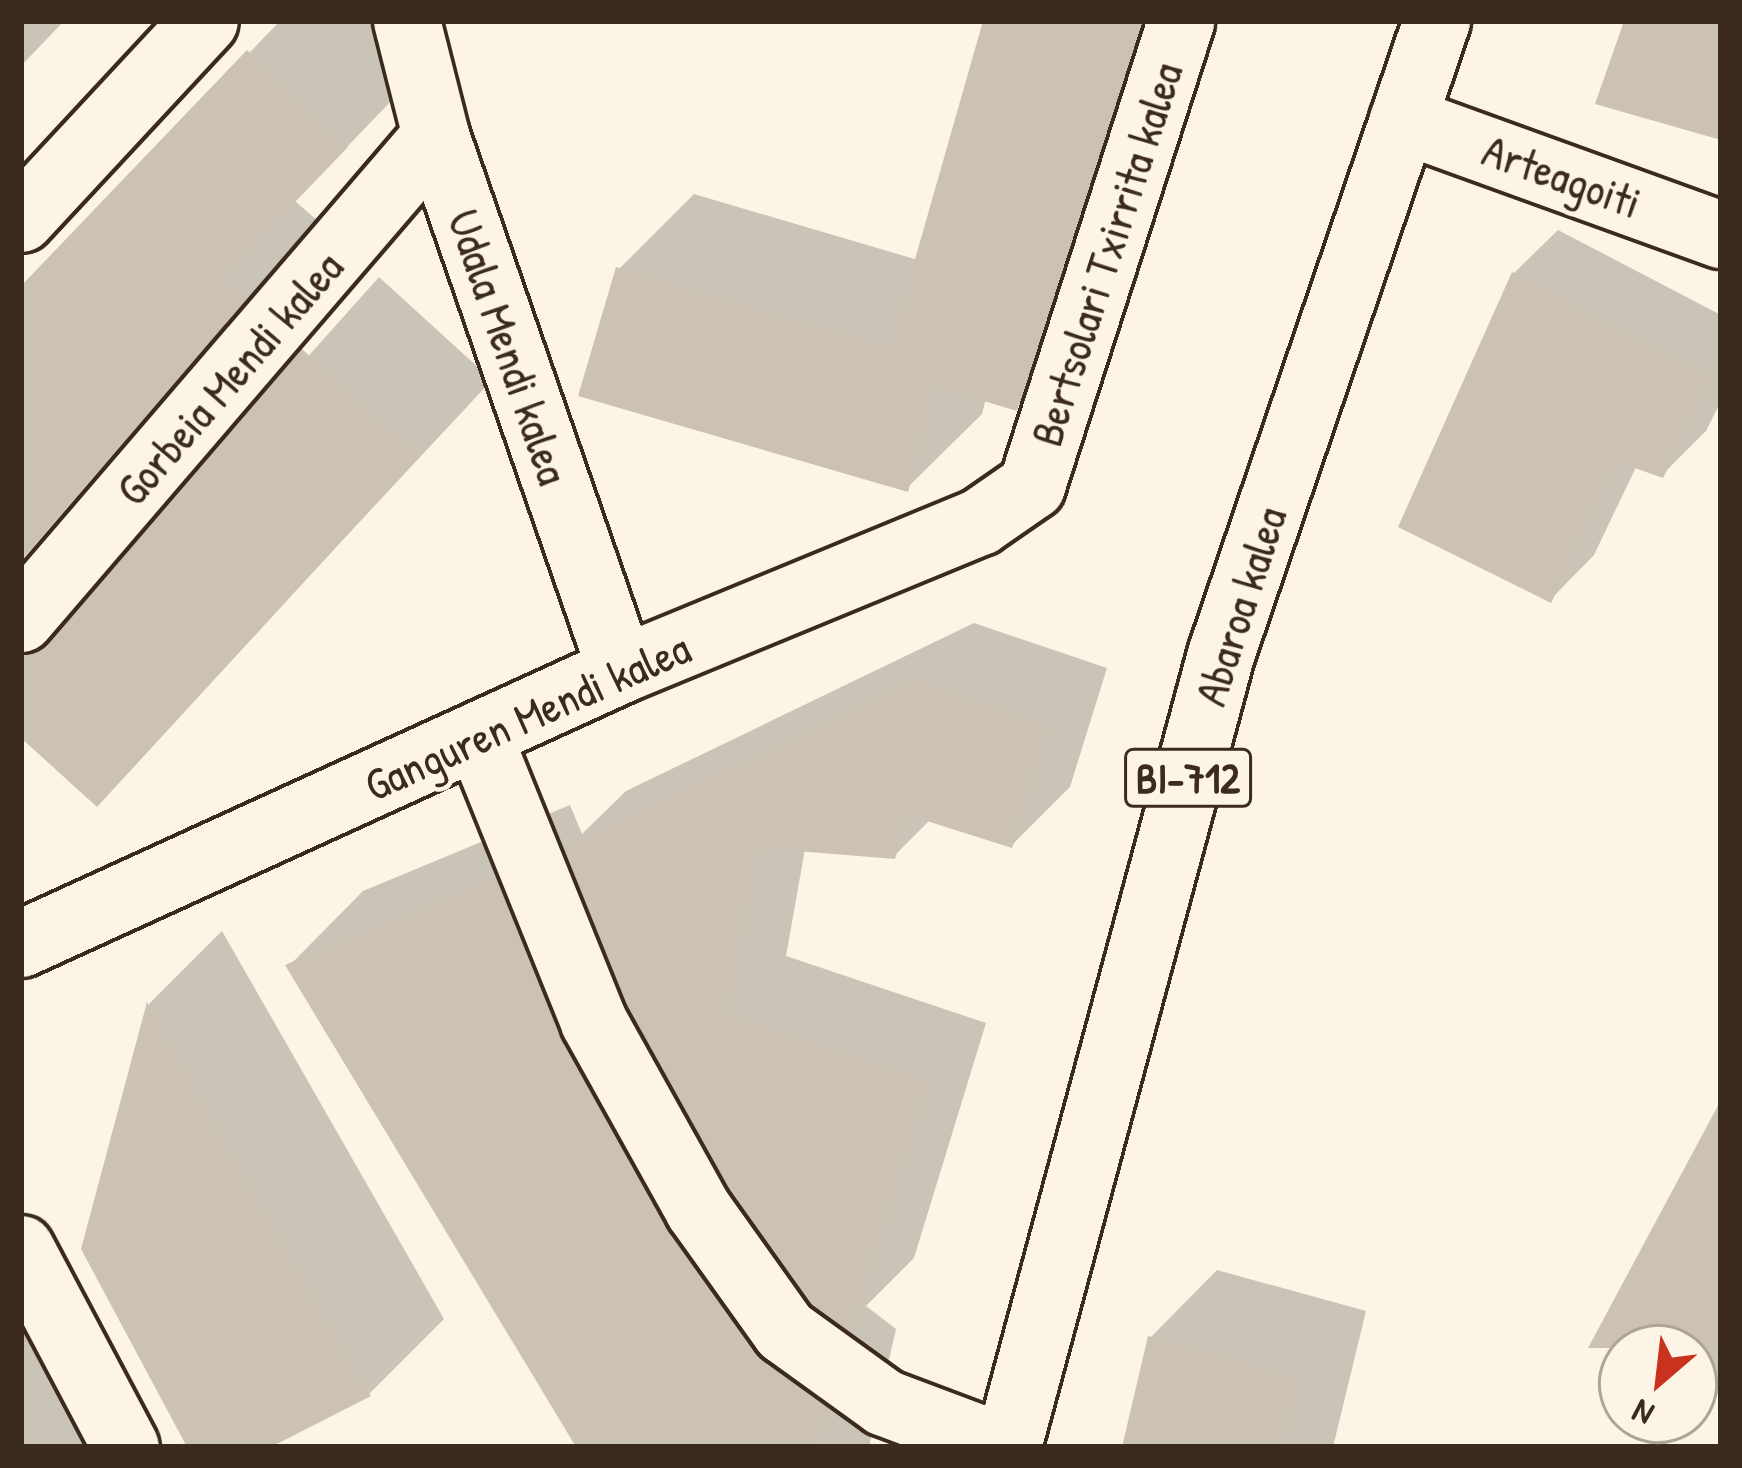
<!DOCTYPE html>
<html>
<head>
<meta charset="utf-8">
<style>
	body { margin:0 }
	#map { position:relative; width:1742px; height:1468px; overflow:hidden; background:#fcf5e5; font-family:"Patrick Hand",sans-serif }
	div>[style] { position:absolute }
	.shadow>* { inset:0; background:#0003 }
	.building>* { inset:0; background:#ccc2b3 }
	.roads { filter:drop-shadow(3px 0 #3b2a1e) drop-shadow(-3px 0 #3b2a1e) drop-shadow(0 3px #3b2a1e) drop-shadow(0 -3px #3b2a1e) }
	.street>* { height:66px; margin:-33px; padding:0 33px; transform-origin:33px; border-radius:33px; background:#fcf5e5 }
	.primary>* { height:66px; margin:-33px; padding:0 33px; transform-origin:33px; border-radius:33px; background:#fcf5e5 }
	span { translate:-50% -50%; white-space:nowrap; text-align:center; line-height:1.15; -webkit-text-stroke:9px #fcf5e5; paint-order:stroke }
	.shield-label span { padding:3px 9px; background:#fcf5e5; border:3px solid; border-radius:9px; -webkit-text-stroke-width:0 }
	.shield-label { font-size:42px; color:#3b2a1e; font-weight:700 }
	.street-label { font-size:45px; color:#3b2a1e }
	.frame { position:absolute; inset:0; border:24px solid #3b2a1e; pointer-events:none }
	.north { position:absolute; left:1598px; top:1324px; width:120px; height:120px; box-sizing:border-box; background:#fcf5e5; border:3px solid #afa495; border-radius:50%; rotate:208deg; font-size:33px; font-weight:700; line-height:48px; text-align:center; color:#3b2a1e }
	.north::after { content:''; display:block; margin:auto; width:42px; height:54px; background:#c8321e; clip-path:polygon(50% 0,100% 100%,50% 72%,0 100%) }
</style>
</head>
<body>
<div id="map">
	<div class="shadow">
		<i style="clip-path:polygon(21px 21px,64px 21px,21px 66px)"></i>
		<i style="clip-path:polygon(280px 21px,368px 21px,420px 71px,295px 201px,319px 222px,43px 531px,21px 510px,21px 290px)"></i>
		<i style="clip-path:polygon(987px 21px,1190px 21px,1091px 333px,1016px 407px,986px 398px,982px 414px,907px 488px,619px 269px,694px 194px,918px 260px)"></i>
		<i style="clip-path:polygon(1558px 230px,1721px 315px,1721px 401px,1706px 431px,1662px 475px,1637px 465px,1594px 555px,1551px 599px,1514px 273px)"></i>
		<i style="clip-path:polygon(379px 277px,492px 380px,97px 803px,21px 733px,21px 696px,102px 587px)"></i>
		<i style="clip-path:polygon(974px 623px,1107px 668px,1070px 787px,1012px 845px,931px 819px,894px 856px,805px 849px,786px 956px,986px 1023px,914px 1258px,866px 1306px,896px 1329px,869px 1447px,579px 1447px,289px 966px,363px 891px,570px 805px,582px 834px,626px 791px)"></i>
		<i style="clip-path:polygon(222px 931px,444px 1319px,369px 1394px,264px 1447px,190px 1447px,84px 1249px,149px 1004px)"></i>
		<i style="clip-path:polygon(1721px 1106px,1721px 1396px,1694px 1380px,1694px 1348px,1638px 1348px)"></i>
		<i style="clip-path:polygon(21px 1230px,133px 1447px,21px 1447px)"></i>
		<i style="clip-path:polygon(1217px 1270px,1366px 1311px,1333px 1447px,1125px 1447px,1151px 1337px)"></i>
	</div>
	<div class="building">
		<i style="clip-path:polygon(983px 21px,1142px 21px,1017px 411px,937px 387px,908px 492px,578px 396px,616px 267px,890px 347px)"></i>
		<i style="clip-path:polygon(1624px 21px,1721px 21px,1721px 140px,1595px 104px)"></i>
		<i style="clip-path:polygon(247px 50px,348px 147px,223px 277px,247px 299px,21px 561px,21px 286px)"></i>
		<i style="clip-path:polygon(1512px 272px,1714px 377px,1663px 478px,1618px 462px,1551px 603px,1398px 527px)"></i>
		<i style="clip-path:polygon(302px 349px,420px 456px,97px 807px,21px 738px,21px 655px,49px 643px)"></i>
		<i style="clip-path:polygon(914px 679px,1051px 726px,1012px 848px,908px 815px,895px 859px,760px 848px,729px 1013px,930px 1081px,852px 1333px,812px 1304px,730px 1189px,628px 1006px,564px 848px)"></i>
		<i style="clip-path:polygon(495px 878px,561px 1040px,665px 1227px,755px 1353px,829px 1409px,818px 1447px,576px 1447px,285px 965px)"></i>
		<i style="clip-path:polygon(147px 1002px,371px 1396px,271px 1447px,187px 1447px,81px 1249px)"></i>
		<i style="clip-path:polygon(1721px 1100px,1721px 1348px,1588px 1348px)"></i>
		<i style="clip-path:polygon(1148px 1336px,1301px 1378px,1284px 1447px,1122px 1447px)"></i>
	</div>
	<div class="roads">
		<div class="street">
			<i style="left:407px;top:21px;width:119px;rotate:75.8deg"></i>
			<i style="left:436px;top:136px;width:565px;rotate:70.89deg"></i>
			<i style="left:1403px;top:120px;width:338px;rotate:19.9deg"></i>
			<i style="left:21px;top:219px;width:270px;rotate:-47.1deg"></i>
			<i style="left:21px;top:619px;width:637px;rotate:-49.33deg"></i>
			<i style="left:479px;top:737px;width:307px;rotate:68deg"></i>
			<i style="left:594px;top:1022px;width:214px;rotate:60.9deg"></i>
			<i style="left:698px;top:1209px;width:150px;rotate:54.5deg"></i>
			<i style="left:785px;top:1331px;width:123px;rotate:35.8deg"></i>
			<i style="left:885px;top:1403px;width:125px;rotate:20.6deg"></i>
			<i style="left:21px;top:944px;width:660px;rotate:-24.54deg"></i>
			<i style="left:621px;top:670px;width:388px;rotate:-22.4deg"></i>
			<i style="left:980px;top:522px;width:63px;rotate:-34.7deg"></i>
			<i style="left:1032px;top:486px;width:488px;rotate:-72.2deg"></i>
			<i style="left:21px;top:1249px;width:224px;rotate:62.1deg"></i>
		</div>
		<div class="primary">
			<i style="left:1008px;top:1447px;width:820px;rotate:-74.95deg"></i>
			<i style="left:1221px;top:655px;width:670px;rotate:-71.19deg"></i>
		</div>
	</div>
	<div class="shield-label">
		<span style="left:1188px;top:778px">BI-712</span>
	</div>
	<div class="street-label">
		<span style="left:1562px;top:176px;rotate:20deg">Arteagoiti</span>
		<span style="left:1106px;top:254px;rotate:-72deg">Bertsolari Txirrita kalea</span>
		<span style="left:509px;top:347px;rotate:71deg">Udala Mendi kalea</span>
		<span style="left:229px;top:378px;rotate:-49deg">Gorbeia Mendi kalea</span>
		<span style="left:1240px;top:606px;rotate:-72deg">Abaroa kalea</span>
		<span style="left:527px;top:716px;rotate:-24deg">Ganguren Mendi kalea</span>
	</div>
	<div class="frame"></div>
	<div class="north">N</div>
</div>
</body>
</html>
